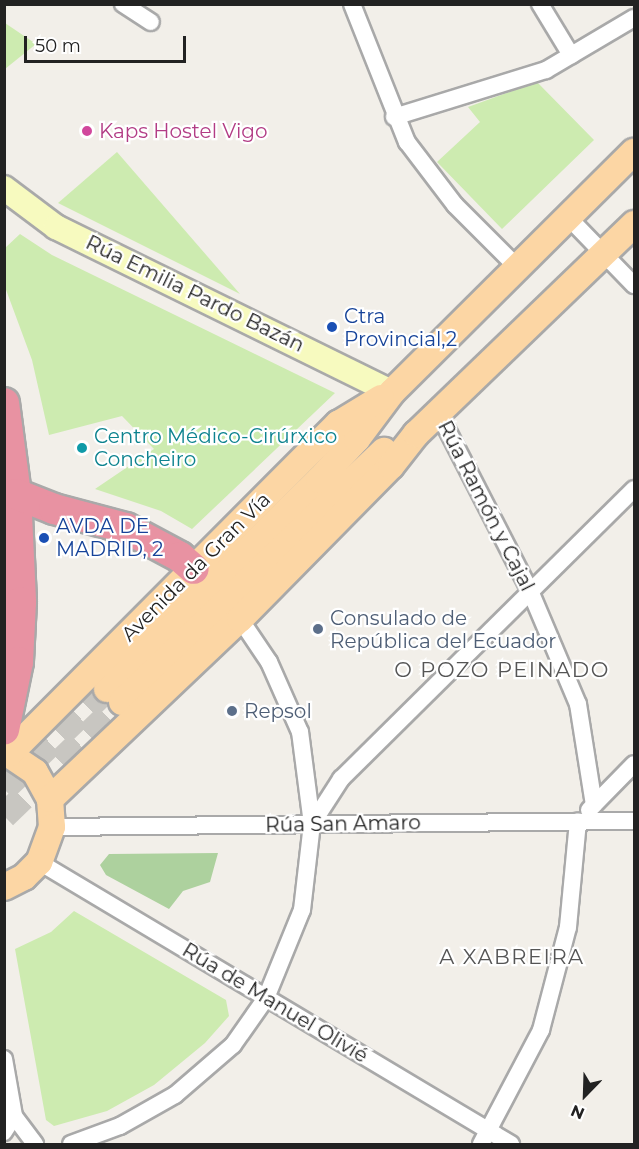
<!DOCTYPE html>
<html>
<head>
<meta charset="utf-8">
<style>
	body { margin:0 }
	#map { position:relative; width:639px; height:1149px; overflow:hidden; background:#f2efe9; font-family:Montserrat,sans-serif }
	div>[style] { position:absolute }
	.grass>* { inset:0; background:#cdebb0 }
	.forest>* { inset:0; background:#add19e }
	.primary-tunnel>* { height:26px; margin-top:-13px; transform-origin:0; background:repeating-linear-gradient(90deg,#c8c6c1 0 26px,transparent 0 39px) }
	.roads { filter:drop-shadow(2px 0 #a9a9a9) drop-shadow(-2px 0 #a9a9a9) drop-shadow(0 2px #a9a9a9) drop-shadow(0 -2px #a9a9a9) }
	.street>* { height:16px; margin:-8px; padding:0 8px; transform-origin:8px; border-radius:8px; background:#fff }
	.secondary>* { height:24px; margin:-12px; padding:0 12px; transform-origin:12px; border-radius:12px; background:#f7fabf }
	.primary>* { height:26px; margin:-13px; padding:0 13px; transform-origin:13px; border-radius:13px; background:#fcd6a4 }
	.highway>* { height:30px; margin:-15px; padding:0 15px; transform-origin:15px; border-radius:15px; background:#e892a2 }
	.dots>* { width:16px; height:16px; translate:-50% -50%; box-sizing:border-box; border:3px solid #fff; border-radius:50% }
	span { translate:-50% -50%; white-space:nowrap; text-align:center; line-height:1.15; -webkit-text-stroke:4.5px #fff; paint-order:stroke }
	.hotel-label { font-size:20px; color:#b23c85 }
	.left { translate:0 -50%; text-align:left }
	.street-label { font-size:20px; color:#222 }
	.transit-label { font-size:20px; color:#164399 }
	.culture-label { font-size:20px; color:#0d838f }
	.service-label { font-size:20px; color:#4e5e75 }
	.neighbourhood-label { font-size:21px; color:#555; letter-spacing:1.5px }
	.frame { position:absolute; inset:0; border:6px solid #222; pointer-events:none }
	.north { position:absolute; left:555px; top:1065px; width:60px; height:60px; -webkit-text-stroke:4px #fff; paint-order:stroke; rotate:203deg; font-size:16px; font-weight:700; line-height:24px; text-align:center; color:#222 }
	.north::after { content:''; display:block; margin:auto; width:21px; height:27px; background:#222; clip-path:polygon(50% 0,100% 100%,50% 72%,0 100%) }
	.scale { position:absolute; left:24px; top:36px; width:162px; height:27px; box-sizing:border-box; border:3px solid #222; border-top:0; padding-left:8px; font-size:18px; line-height:21px; white-space:nowrap; color:#222; -webkit-text-stroke:4px #fff; paint-order:stroke }
</style>
</head>
<body>
<div id="map">
	<div class="grass">
		<i style="clip-path:polygon(5px 23px,36px 44px,5px 69px)"></i>
		<i style="clip-path:polygon(537px 82px,594px 140px,502px 229px,437px 162px,480px 122px,468px 107px)"></i>
		<i style="clip-path:polygon(117px 152px,240px 294px,58px 203px)"></i>
		<i style="clip-path:polygon(20px 234px,52px 255px,335px 393px,192px 529px,161px 511px,95px 489px,154px 449px,122px 416px,49px 435px,32px 360px,5px 287px,5px 248px)"></i>
		<i style="clip-path:polygon(74px 911px,226px 1000px,229px 1016px,205px 1043px,154px 1085px,107px 1111px,54px 1126px,46px 1120px,15px 949px,51px 932px)"></i>
	</div>
	<div class="forest">
		<i style="clip-path:polygon(218px 853px,210px 882px,183px 891px,169px 909px,106px 875px,100px 865px,109px 854px)"></i>
	</div>
	<div class="primary-tunnel">
		<i style="left:4px;top:789px;width:144px;rotate:-44.2deg"></i>
		<i style="left:4px;top:816px;width:164px;rotate:-44deg"></i>
	</div>
	<div class="roads">
		<div class="street">
			<i style="left:123px;top:4px;width:33px;rotate:33deg"></i>
			<i style="left:352px;top:4px;width:149px;rotate:68.3deg"></i>
			<i style="left:407px;top:142px;width:79px;rotate:52.7deg"></i>
			<i style="left:455px;top:205px;width:88px;rotate:45deg"></i>
			<i style="left:540px;top:4px;width:60px;rotate:58.7deg"></i>
			<i style="left:394px;top:117px;width:159px;rotate:-17.2deg"></i>
			<i style="left:546px;top:70px;width:102px;rotate:-30.6deg"></i>
			<i style="left:568px;top:217px;width:95px;rotate:45.9deg"></i>
			<i style="left:438px;top:412px;width:203px;rotate:62.8deg"></i>
			<i style="left:531px;top:593px;width:121px;rotate:67.1deg"></i>
			<i style="left:578px;top:704px;width:102px;rotate:81deg"></i>
			<i style="left:589px;top:810px;width:64px;rotate:-45.6deg"></i>
			<i style="left:312px;top:824px;width:54px;rotate:-57.2deg"></i>
			<i style="left:341px;top:779px;width:412px;rotate:-44.7deg"></i>
			<i style="left:52px;top:827px;width:582px;rotate:-0.59deg"></i>
			<i style="left:39px;top:862px;width:550px;rotate:30.86deg"></i>
			<i style="left:4px;top:1059px;width:58px;rotate:80deg"></i>
			<i style="left:14px;top:1116px;width:19px;rotate:122deg"></i>
			<i style="left:14px;top:1116px;width:35px;rotate:53deg"></i>
			<i style="left:71px;top:1144px;width:52px;rotate:-20.2deg"></i>
			<i style="left:120px;top:1126px;width:63px;rotate:-29.4deg"></i>
			<i style="left:175px;top:1095px;width:77px;rotate:-40.8deg"></i>
			<i style="left:233px;top:1045px;width:57px;rotate:-54.9deg"></i>
			<i style="left:266px;top:998px;width:95px;rotate:-67.8deg"></i>
			<i style="left:302px;top:910px;width:87px;rotate:-83.4deg"></i>
			<i style="left:312px;top:824px;width:93px;rotate:-97.4deg"></i>
			<i style="left:300px;top:732px;width:77px;rotate:-113.9deg"></i>
			<i style="left:269px;top:662px;width:52px;rotate:-124deg"></i>
			<i style="left:481px;top:1144px;width:129px;rotate:-62.2deg"></i>
			<i style="left:541px;top:1030px;width:106px;rotate:-75.3deg"></i>
			<i style="left:568px;top:927px;width:106px;rotate:-84.6deg"></i>
		</div>
		<div class="secondary">
			<i style="left:4px;top:188px;width:65px;rotate:36.9deg"></i>
			<i style="left:56px;top:227px;width:374px;rotate:26.2deg"></i>
		</div>
		<div class="primary">
			<i style="left:107px;top:689px;width:298px;rotate:-44.6deg"></i>
			<i style="left:319px;top:480px;width:56px;rotate:-47.2deg"></i>
			<i style="left:357px;top:439px;width:59px;rotate:-53.3deg"></i>
			<i style="left:392px;top:392px;width:341px;rotate:-44.8deg"></i>
			<i style="left:122px;top:702px;width:363px;rotate:-43.8deg"></i>
			<i style="left:4px;top:751px;width:37px;rotate:34deg"></i>
			<i style="left:35px;top:772px;width:31px;rotate:61deg"></i>
			<i style="left:50px;top:799px;width:28px;rotate:86deg"></i>
			<i style="left:52px;top:827px;width:37px;rotate:110deg"></i>
			<i style="left:39px;top:862px;width:21px;rotate:135deg"></i>
			<i style="left:24px;top:877px;width:22px;rotate:153deg"></i>
			<i style="left:10px;top:753px;width:465px;rotate:-45.1deg"></i>
			<i style="left:338px;top:424px;width:50px;rotate:-31.2deg"></i>
			<i style="left:50px;top:799px;width:262px;rotate:-43.5deg"></i>
			<i style="left:240px;top:619px;width:215px;rotate:-45.4deg"></i>
			<i style="left:391px;top:466px;width:41px;rotate:-52deg"></i>
			<i style="left:416px;top:434px;width:303px;rotate:-43.9deg"></i>
		</div>
		<div class="highway">
			<i style="left:4px;top:403px;width:92px;rotate:82.5deg"></i>
			<i style="left:16px;top:494px;width:108px;rotate:87.3deg"></i>
			<i style="left:21px;top:602px;width:60px;rotate:92.9deg"></i>
			<i style="left:18px;top:662px;width:69px;rotate:101.6deg"></i>
			<i style="left:16px;top:494px;width:41px;rotate:21.5deg"></i>
			<i style="left:54px;top:509px;width:74px;rotate:14.8deg"></i>
			<i style="left:126px;top:528px;width:61px;rotate:28.2deg"></i>
			<i style="left:180px;top:557px;width:18px;rotate:41deg"></i>
		</div>
	</div>
	<div class="dots">
		<i style="left:87px;top:131px;background:#d1479c"></i>
		<i style="left:332px;top:327px;background:#1a4fb4"></i>
		<i style="left:82px;top:448px;background:#0f9aa8"></i>
		<i style="left:44px;top:538px;background:#1a4fb4"></i>
		<i style="left:318px;top:629px;background:#5c6f8a"></i>
		<i style="left:232px;top:711px;background:#5c6f8a"></i>
	</div>
	<div class="hotel-label">
		<span class="left" style="left:99px;top:131px">Kaps Hostel Vigo</span>
	</div>
	<div class="street-label">
		<span style="left:195px;top:294px;rotate:26deg">Rúa Emilia Pardo Bazán</span>
		<span style="left:486px;top:506px;rotate:63deg">Rúa Ramón y Cajal</span>
		<span style="left:196px;top:567px;rotate:-45deg">Avenida da Gran Vía</span>
		<span style="left:343px;top:824px;rotate:-1deg">Rúa San Amaro</span>
		<span style="left:275px;top:1003px;rotate:31deg">Rúa de Manuel Olivié</span>
	</div>
	<div class="transit-label">
		<span class="left" style="left:344px;top:328px">Ctra<br>Provincial,2</span>
		<span class="left" style="left:56px;top:538px">AVDA DE<br>MADRID, 2</span>
	</div>
	<div class="culture-label">
		<span class="left" style="left:94px;top:448px">Centro Médico-Cirúrxico<br>Concheiro</span>
	</div>
	<div class="service-label">
		<span class="left" style="left:330px;top:630px">Consulado de<br>República del Ecuador</span>
		<span class="left" style="left:244px;top:711px">Repsol</span>
	</div>
	<div class="neighbourhood-label">
		<span style="left:502px;top:670px">O POZO PEINADO</span>
		<span style="left:512px;top:957px">A XABREIRA</span>
	</div>
	<div class="frame"></div>
	<div class="north">N</div>
	<div class="scale">50 m</div>
</div>
</body>
</html>
